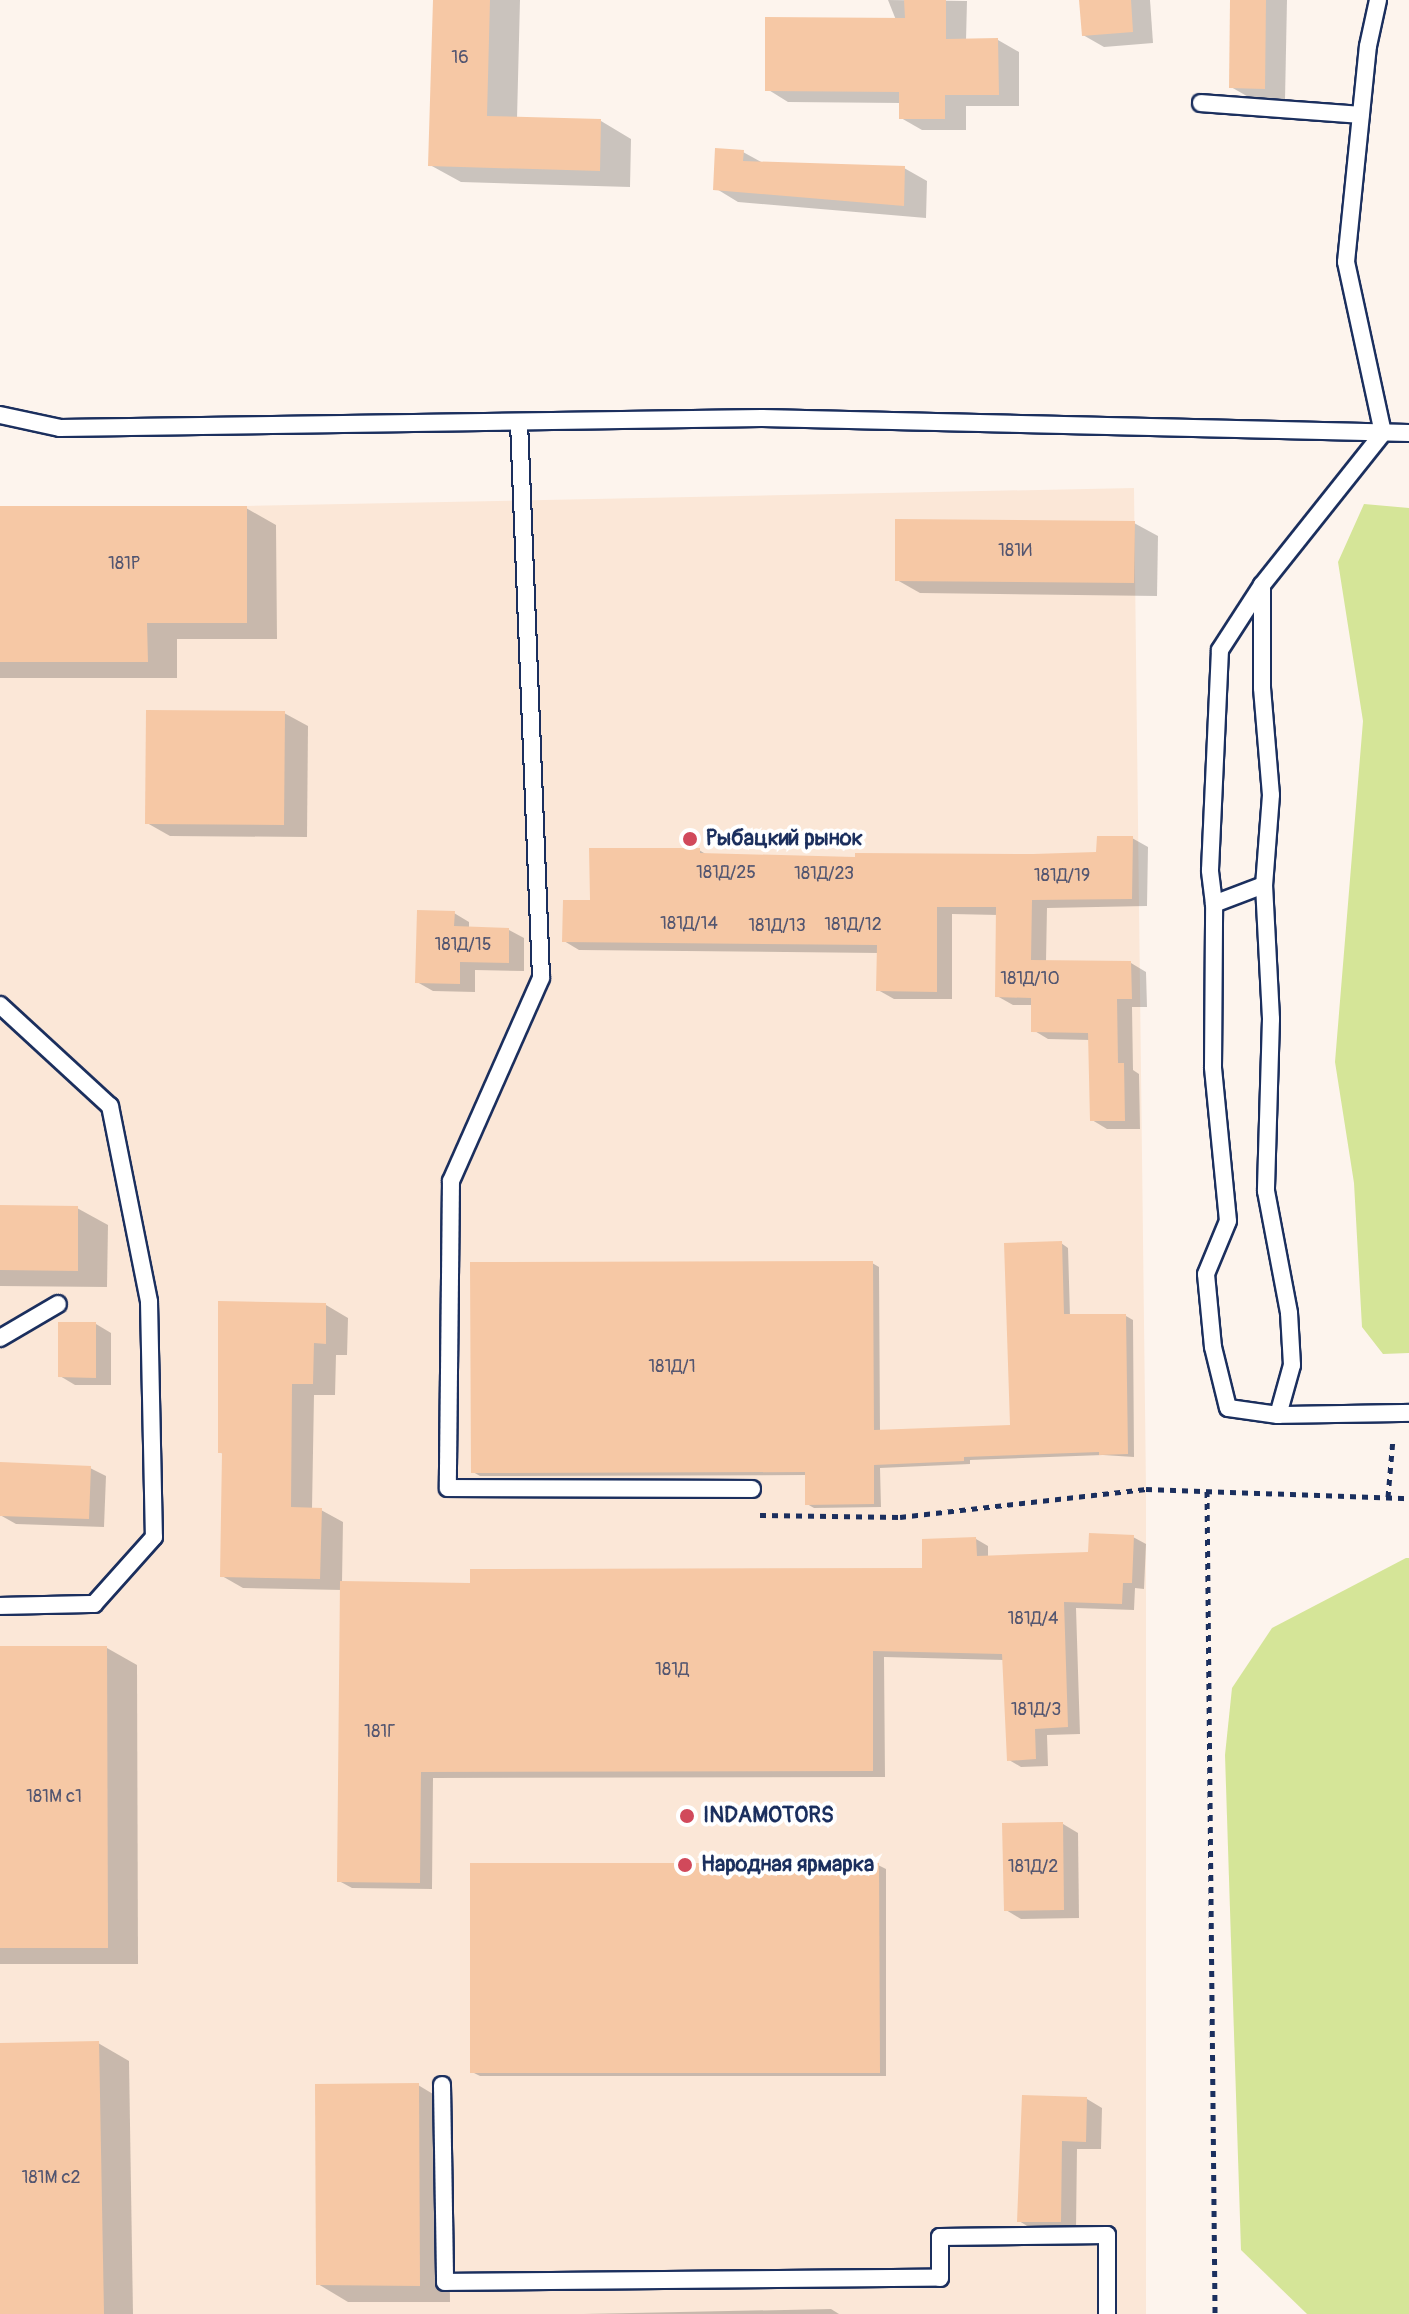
<!DOCTYPE html>
<html>
<head>
<meta charset="utf-8">
<style>
	body { margin:0 }
	#map { position:relative; width:1409px; height:2314px; overflow:hidden; background:#fdf4ed; font-family:Pangolin,sans-serif }
	div>[style] { position:absolute }
	.built>* { inset:0; background:#fbe7d7 }
	.green>* { inset:0; background:#d5e598 }
	.shadow>* { inset:0; background:#0003 }
	.building>* { inset:0; background:#f6c8a5 }
	.path>* { height:5px; margin-top:-2.5px; transform-origin:0; background:repeating-linear-gradient(90deg,#1b2f5e 0 6px,transparent 0 12px) }
	.roads { filter:drop-shadow(2px 0 #1b2f5e) drop-shadow(-2px 0 #1b2f5e) drop-shadow(0 2px #1b2f5e) drop-shadow(0 -2px #1b2f5e) }
	.lane>* { height:16px; margin:-8px; padding:0 8px; transform-origin:8px; border-radius:8px; background:#fff }
	.dots>* { width:22px; height:22px; translate:-50% -50%; box-sizing:border-box; border:4px solid #fff; border-radius:50% }
	span { translate:-50% -50%; white-space:nowrap; text-align:center; line-height:1.15; -webkit-text-stroke:8px #fff; paint-order:stroke }
	.number-label { font-size:18px; color:#525570 }
	.number-label span { -webkit-text-stroke-width:0 }
	.poi-label { font-size:22px; color:#1b2f5e; font-weight:700 }
	.left { translate:0 -50%; text-align:left }
</style>
</head>
<body>
<div id="map">
	<div class="built">
		<i style="clip-path:polygon(1134px 488px,1146px 1489px,1146px 2314px,0 2314px,0 506px,247px 506px)"></i>
	</div>
	<div class="green">
		<i style="clip-path:polygon(1364px 504px,1409px 508px,1409px 1353px,1383px 1354px,1362px 1327px,1354px 1183px,1335px 1062px,1363px 721px,1338px 562px)"></i>
		<i style="clip-path:polygon(1406px 1558px,1409px 1558px,1409px 2314px,1307px 2314px,1241px 2250px,1225px 1755px,1232px 1688px,1272px 1628px)"></i>
	</div>
	<div class="shadow">
		<i style="clip-path:polygon(435px 0,520px 0,517px 119px,601px 121px,631px 139px,630px 187px,461px 182px,430px 165px)"></i>
		<i style="clip-path:polygon(888px 0,967px 1px,966px 41px,998px 40px,1019px 52px,1019px 106px,966px 106px,966px 130px,922px 130px,901px 118px,901px 103px,788px 102px,767px 89px,896px 20px)"></i>
		<i style="clip-path:polygon(1081px 0,1150px 0,1153px 43px,1104px 47px,1083px 35px)"></i>
		<i style="clip-path:polygon(1232px 0,1287px 0,1285px 100px,1252px 99px,1231px 87px)"></i>
		<i style="clip-path:polygon(743px 152px,763px 163px,904px 168px,927px 181px,926px 218px,738px 202px,715px 188px)"></i>
		<i style="clip-path:polygon(0 508px,246px 508px,276px 525px,277px 639px,177px 639px,177px 678px,0 678px)"></i>
		<i style="clip-path:polygon(1134px 523px,1158px 536px,1157px 596px,920px 593px,897px 580px)"></i>
		<i style="clip-path:polygon(284px 713px,308px 726px,307px 837px,170px 836px,147px 823px)"></i>
		<i style="clip-path:polygon(1132px 838px,1148px 847px,1147px 906px,1047px 908px,1046px 962px,1131px 963px,1146px 972px,1147px 1007px,1132px 1007px,1133px 1070px,1139px 1074px,1140px 1129px,1107px 1129px,1092px 1120px,1090px 1040px,1048px 1039px,1033px 1030px,1033px 1005px,1013px 1005px,997px 996px,998px 915px,952px 914px,952px 999px,894px 999px,878px 990px,879px 953px,579px 950px,564px 941px,592px 902px,699px 850px,709px 856px,857px 859px,1033px 856px,1098px 854px)"></i>
		<i style="clip-path:polygon(454px 913px,469px 922px,469px 929px,509px 930px,524px 938px,524px 971px,475px 970px,475px 992px,433px 991px,417px 982px)"></i>
		<i style="clip-path:polygon(0 1207px,77px 1208px,108px 1225px,107px 1287px,0 1286px)"></i>
		<i style="clip-path:polygon(1061px 1243px,1068px 1248px,1070px 1316px,1126px 1316px,1133px 1320px,1134px 1457px,1103px 1455px,970px 1460px,970px 1464px,880px 1468px,881px 1507px,814px 1508px,807px 1504px,807px 1475px,480px 1476px,473px 1472px,872px 1263px,879px 1267px,880px 1432px,1012px 1426px)"></i>
		<i style="clip-path:polygon(326px 1305px,348px 1318px,347px 1355px,336px 1355px,335px 1395px,314px 1395px,312px 1509px,321px 1510px,343px 1522px,342px 1583px,472px 1585px,924px 1570px,976px 1539px,988px 1546px,988px 1557px,1090px 1554px,1133px 1537px,1146px 1544px,1144px 1589px,1135px 1588px,1134px 1610px,1076px 1608px,1080px 1734px,1047px 1735px,1048px 1766px,1021px 1767px,1009px 1760px,1004px 1660px,884px 1657px,885px 1777px,433px 1778px,432px 1889px,352px 1888px,339px 1881px,342px 1590px,243px 1588px,222px 1576px,224px 1455px,220px 1452px)"></i>
		<i style="clip-path:polygon(96px 1324px,111px 1333px,111px 1385px,75px 1385px,60px 1376px)"></i>
		<i style="clip-path:polygon(90px 1468px,106px 1476px,104px 1527px,16px 1524px,0 1515px)"></i>
		<i style="clip-path:polygon(0 1648px,107px 1648px,137px 1665px,138px 1964px,0 1964px)"></i>
		<i style="clip-path:polygon(1063px 1824px,1078px 1833px,1079px 1918px,1021px 1919px,1006px 1910px)"></i>
		<i style="clip-path:polygon(878px 1865px,886px 1869px,886px 2076px,480px 2076px,472px 2072px)"></i>
		<i style="clip-path:polygon(98px 2043px,129px 2061px,133px 2314px,0 2314px,0 2045px)"></i>
		<i style="clip-path:polygon(418px 2085px,448px 2103px,450px 2302px,348px 2302px,318px 2284px)"></i>
		<i style="clip-path:polygon(1024px 2097px,1087px 2099px,1102px 2108px,1101px 2149px,1077px 2149px,1076px 2230px,1034px 2230px,1019px 2221px)"></i>
		<i style="clip-path:polygon(831px 2309px,839px 2314px,583px 2314px)"></i>
	</div>
	<div class="building">
		<i style="clip-path:polygon(433px 0,490px 0,487px 116px,601px 119px,600px 171px,428px 166px)"></i>
		<i style="clip-path:polygon(904px 0,946px 0,946px 39px,998px 38px,999px 95px,945px 95px,945px 119px,899px 119px,899px 92px,765px 91px,765px 17px,905px 18px)"></i>
		<i style="clip-path:polygon(1079px 0,1131px 0,1133px 32px,1082px 36px)"></i>
		<i style="clip-path:polygon(1230px 0,1266px 0,1265px 89px,1229px 88px)"></i>
		<i style="clip-path:polygon(715px 148px,744px 150px,743px 161px,905px 166px,904px 206px,713px 190px)"></i>
		<i style="clip-path:polygon(0 506px,247px 506px,247px 623px,147px 623px,148px 662px,0 662px)"></i>
		<i style="clip-path:polygon(895px 519px,1135px 521px,1134px 583px,895px 581px)"></i>
		<i style="clip-path:polygon(146px 710px,285px 711px,284px 825px,145px 824px)"></i>
		<i style="clip-path:polygon(1097px 836px,1133px 836px,1132px 899px,1032px 900px,1031px 960px,1131px 961px,1132px 999px,1117px 999px,1118px 1063px,1124px 1063px,1125px 1121px,1090px 1121px,1088px 1033px,1031px 1032px,1031px 998px,995px 997px,996px 907px,937px 907px,937px 992px,876px 991px,877px 945px,562px 942px,563px 900px,590px 900px,589px 848px,700px 848px,700px 853px,855px 857px,855px 853px,1033px 854px,1096px 852px)"></i>
		<i style="clip-path:polygon(417px 910px,455px 911px,454px 926px,509px 928px,509px 963px,460px 962px,460px 984px,415px 983px)"></i>
		<i style="clip-path:polygon(0 1205px,78px 1206px,78px 1271px,0 1270px)"></i>
		<i style="clip-path:polygon(1062px 1241px,1064px 1314px,1126px 1314px,1128px 1454px,1099px 1455px,1099px 1452px,964px 1457px,964px 1461px,874px 1465px,874px 1504px,805px 1505px,805px 1472px,471px 1473px,470px 1262px,873px 1261px,874px 1430px,1010px 1425px,1004px 1243px)"></i>
		<i style="clip-path:polygon(218px 1301px,326px 1303px,326px 1344px,314px 1343px,313px 1384px,292px 1384px,291px 1507px,322px 1508px,320px 1579px,220px 1577px,222px 1453px,218px 1453px)"></i>
		<i style="clip-path:polygon(58px 1322px,96px 1322px,96px 1378px,58px 1377px)"></i>
		<i style="clip-path:polygon(0 1462px,91px 1466px,89px 1519px,0 1516px)"></i>
		<i style="clip-path:polygon(1089px 1533px,1134px 1535px,1132px 1583px,1123px 1583px,1122px 1604px,1064px 1602px,1068px 1727px,1035px 1729px,1036px 1759px,1007px 1761px,1002px 1654px,873px 1651px,873px 1771px,421px 1772px,420px 1883px,337px 1882px,340px 1581px,470px 1583px,470px 1569px,922px 1568px,922px 1539px,976px 1537px,977px 1556px,1088px 1552px)"></i>
		<i style="clip-path:polygon(0 1646px,107px 1646px,108px 1948px,0 1948px)"></i>
		<i style="clip-path:polygon(1063px 1822px,1064px 1910px,1004px 1911px,1002px 1823px)"></i>
		<i style="clip-path:polygon(470px 1863px,879px 1863px,880px 2073px,470px 2073px)"></i>
		<i style="clip-path:polygon(99px 2041px,104px 2314px,0 2314px,0 2043px)"></i>
		<i style="clip-path:polygon(419px 2083px,420px 2286px,316px 2285px,315px 2084px)"></i>
		<i style="clip-path:polygon(1022px 2095px,1087px 2097px,1086px 2142px,1062px 2141px,1061px 2222px,1017px 2222px)"></i>
	</div>
	<div class="path">
		<i style="left:1207px;top:1491px;width:823px;rotate:89.44deg"></i>
		<i style="left:1388px;top:1497px;width:58px;rotate:-85.1deg"></i>
		<i style="left:760px;top:1515px;width:140px;rotate:0.8deg"></i>
		<i style="left:900px;top:1517px;width:248px;rotate:-6.5deg"></i>
		<i style="left:1146px;top:1489px;width:263px;rotate:2deg"></i>
	</div>
	<div class="roads">
		<div class="lane">
			<i style="left:1201px;top:103px;width:160px;rotate:4.3deg"></i>
			<i style="left:0;top:415px;width:61px;rotate:12.2deg"></i>
			<i style="left:60px;top:428px;width:702px;rotate:-0.82deg"></i>
			<i style="left:762px;top:418px;width:647px;rotate:1.33deg"></i>
			<i style="left:519px;top:422px;width:556px;rotate:87.73deg"></i>
			<i style="left:541px;top:978px;width:222px;rotate:113.9deg"></i>
			<i style="left:451px;top:1181px;width:307px;rotate:90.6deg"></i>
			<i style="left:448px;top:1488px;width:304px;rotate:0.2deg"></i>
			<i style="left:1262px;top:585px;width:103px;rotate:90deg"></i>
			<i style="left:1262px;top:688px;width:107px;rotate:85.2deg"></i>
			<i style="left:1271px;top:795px;width:90px;rotate:94.4deg"></i>
			<i style="left:1264px;top:885px;width:134px;rotate:87deg"></i>
			<i style="left:1271px;top:1019px;width:172px;rotate:91.7deg"></i>
			<i style="left:1266px;top:1191px;width:124px;rotate:79.3deg"></i>
			<i style="left:1289px;top:1313px;width:52px;rotate:86.7deg"></i>
			<i style="left:1292px;top:1365px;width:52px;rotate:105.6deg"></i>
			<i style="left:1278px;top:1415px;width:50px;rotate:-172deg"></i>
			<i style="left:1228px;top:1408px;width:63px;rotate:-103.8deg"></i>
			<i style="left:1213px;top:1347px;width:73px;rotate:-95.5deg"></i>
			<i style="left:1206px;top:1274px;width:57px;rotate:-67.5deg"></i>
			<i style="left:1228px;top:1221px;width:155px;rotate:-95.6deg"></i>
			<i style="left:1213px;top:1067px;width:163px;rotate:-89.6deg"></i>
			<i style="left:1214px;top:904px;width:34px;rotate:-97deg"></i>
			<i style="left:1210px;top:870px;width:220px;rotate:-87.4deg"></i>
			<i style="left:1220px;top:650px;width:77px;rotate:-57.1deg"></i>
			<i style="left:1262px;top:585px;width:194px;rotate:-51.5deg"></i>
			<i style="left:1383px;top:433px;width:175px;rotate:-102.2deg"></i>
			<i style="left:1346px;top:262px;width:217px;rotate:-84.2deg"></i>
			<i style="left:1368px;top:46px;width:47px;rotate:-77.7deg"></i>
			<i style="left:1214px;top:904px;width:53px;rotate:-20.8deg"></i>
			<i style="left:0;top:1005px;width:149px;rotate:42.6deg"></i>
			<i style="left:110px;top:1106px;width:200px;rotate:78.7deg"></i>
			<i style="left:149px;top:1302px;width:235px;rotate:88.8deg"></i>
			<i style="left:154px;top:1537px;width:90px;rotate:131.8deg"></i>
			<i style="left:94px;top:1604px;width:94px;rotate:178.8deg"></i>
			<i style="left:0;top:1338px;width:67px;rotate:-30.4deg"></i>
			<i style="left:1278px;top:1415px;width:131px;rotate:-0.9deg"></i>
			<i style="left:442px;top:2085px;width:197px;rotate:89.1deg"></i>
			<i style="left:445px;top:2282px;width:495px;rotate:-0.5deg"></i>
			<i style="left:940px;top:2278px;width:41px;rotate:-90deg"></i>
			<i style="left:940px;top:2237px;width:167px;rotate:-0.7deg"></i>
			<i style="left:1107px;top:2235px;width:79px;rotate:90deg"></i>
		</div>
	</div>
	<div class="dots">
		<i style="left:690px;top:839px;background:#d1495b"></i>
		<i style="left:687px;top:1816px;background:#d1495b"></i>
		<i style="left:685px;top:1865px;background:#d1495b"></i>
	</div>
	<div class="number-label">
		<span style="left:460px;top:58px">16</span>
		<span style="left:1015px;top:551px">181И</span>
		<span style="left:124px;top:564px">181Р</span>
		<span style="left:726px;top:873px">181Д/25</span>
		<span style="left:824px;top:874px">181Д/23</span>
		<span style="left:1062px;top:876px">181Д/19</span>
		<span style="left:689px;top:924px">181Д/14</span>
		<span style="left:853px;top:925px">181Д/12</span>
		<span style="left:777px;top:926px">181Д/13</span>
		<span style="left:463px;top:945px">181Д/15</span>
		<span style="left:1030px;top:979px">181Д/10</span>
		<span style="left:672px;top:1367px">181Д/1</span>
		<span style="left:1033px;top:1619px">181Д/4</span>
		<span style="left:672px;top:1670px">181Д</span>
		<span style="left:1036px;top:1710px">181Д/3</span>
		<span style="left:380px;top:1732px">181Г</span>
		<span style="left:54px;top:1797px">181М с1</span>
		<span style="left:1033px;top:1867px">181Д/2</span>
		<span style="left:51px;top:2178px">181М с2</span>
	</div>
	<div class="poi-label">
		<span class="left" style="left:706px;top:839px">Рыбацкий рынок</span>
		<span class="left" style="left:703px;top:1816px">INDAMOTORS</span>
		<span class="left" style="left:701px;top:1865px">Народная ярмарка</span>
	</div>
</div>
</body>
</html>
